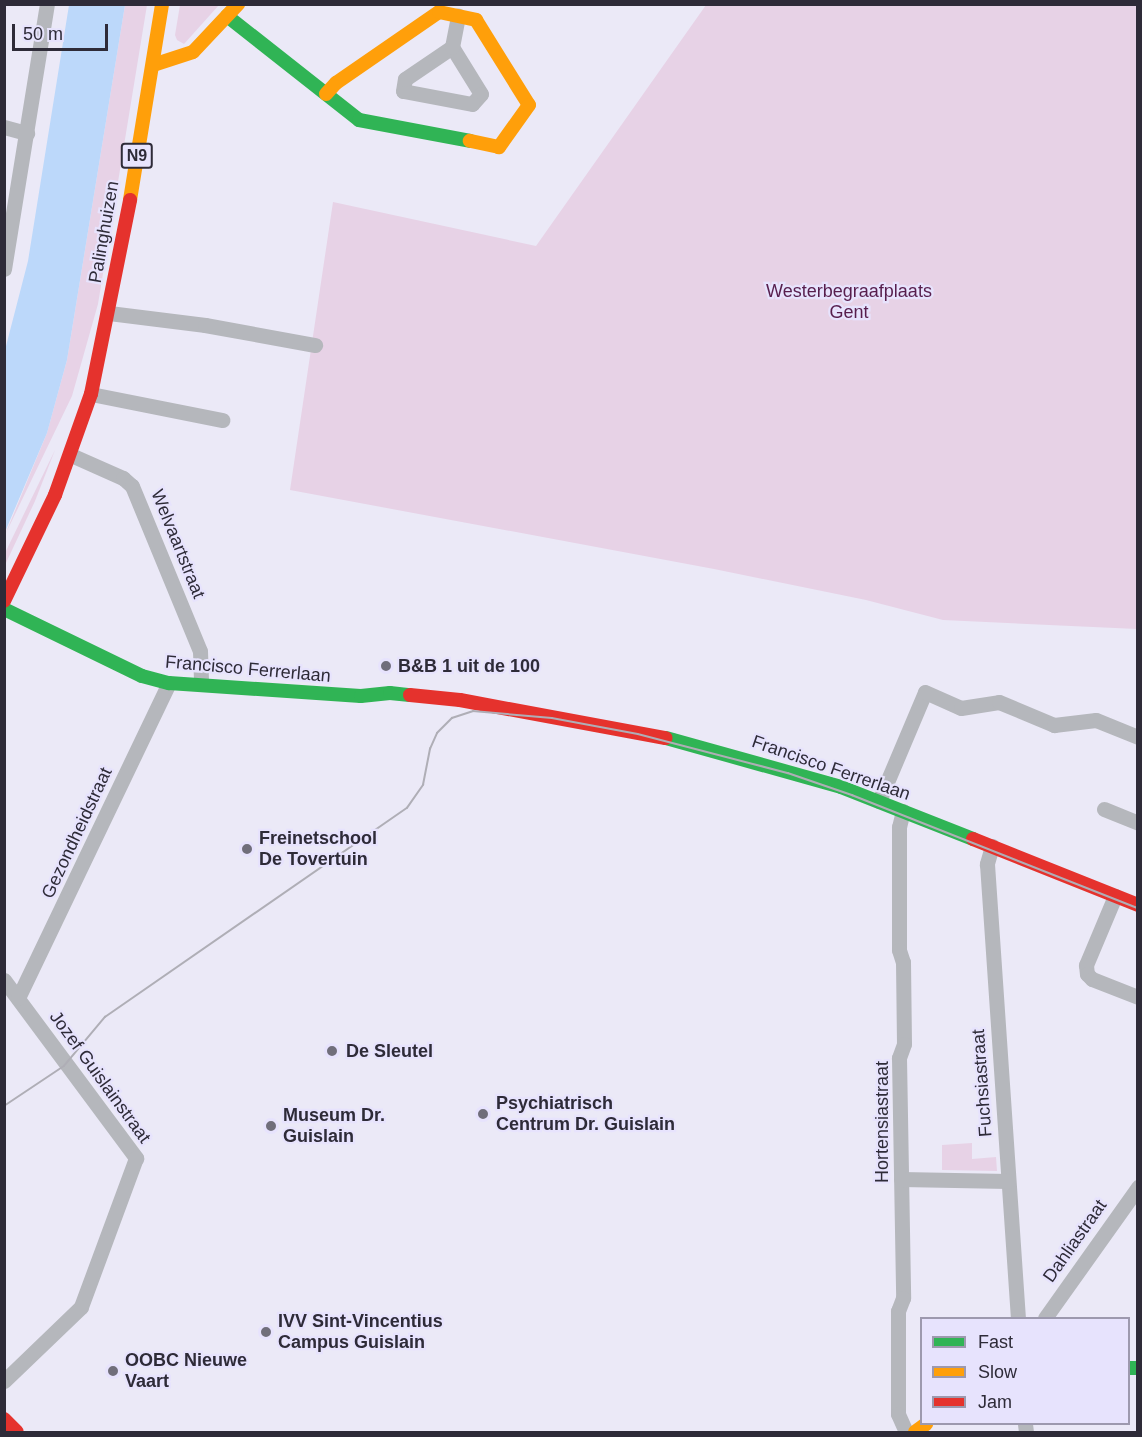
<!DOCTYPE html>
<html>
<head>
<meta charset="utf-8">
<style>
	body { margin:0 }
	#map { position:relative; width:1142px; height:1437px; overflow:hidden; background:#ebe9f7; font-family:Arial,sans-serif }
	div>[style] { position:absolute }
	.green>* { inset:0; background:#e7d2e6 }
	.water>* { inset:0; background:#bcd8fa }
	.street>* { height:15px; margin:-7.5px; padding:0 7.5px; transform-origin:7.5px; border-radius:7.5px; background:#b5b7bc }
	.fast>* { height:14px; margin:-7px; padding:0 7px; transform-origin:7px; border-radius:7px; background:#30b455 }
	.slow>* { height:14px; margin:-7px; padding:0 7px; transform-origin:7px; border-radius:7px; background:#ff9f0a }
	.jam>* { height:14px; margin:-7px; padding:0 7px; transform-origin:7px; border-radius:7px; background:#e5322d }
	.tram>* { height:1.5px; margin:-0.75px; padding:0 0.75px; transform-origin:0.75px; border-radius:0.75px; background:#afaeb6 }
	.dots>* { width:16px; height:16px; translate:-50% -50%; box-sizing:border-box; border:3px solid #e7e3fd; border-radius:50% }
	span { translate:-50% -50%; white-space:nowrap; text-align:center; line-height:1.15; -webkit-text-stroke:4.5px #e7e3fd; paint-order:stroke }
	.shield-label span { padding:2px 4px; background:#e7e3fd; border:2px solid; border-radius:4px; -webkit-text-stroke-width:0 }
	.shield-label { font-size:16px; color:#2e2b38; font-weight:700 }
	.street-label { font-size:18px; color:#2e2b38 }
	.park-label { font-size:18px; color:#571e4d }
	.poi-label { font-size:18px; color:#2e2b38; font-weight:700 }
	.left { translate:0 -50%; text-align:left }
	.frame { position:absolute; inset:0; border:6px solid #2e2b38; pointer-events:none }
	.legend { position:absolute; left:920px; top:1317px; width:210px; height:108px; box-sizing:border-box; background:#e7e3fd; border:2px solid #9d99ae; margin:0; padding:8px 10px; list-style:none; font-size:18px; color:#2e2b38 }
	.legend li { display:flex; align-items:center; gap:12px; height:30px }
	.legend b { width:30px; border:2px solid #9d99ae }
	.scale { position:absolute; left:12px; top:24px; width:96px; height:27px; box-sizing:border-box; border:3px solid #2e2b38; border-top:0; padding-left:8px; font-size:18px; line-height:21px; white-space:nowrap; color:#2e2b38; -webkit-text-stroke:4px #e7e3fd; paint-order:stroke }
</style>
</head>
<body>
<div id="map">
	<div class="green">
		<i style="clip-path:polygon(125px 5px,147px 5px,98px 304px,72px 396px,5px 535px,47px 433px,67px 360px)"></i>
		<i style="clip-path:polygon(180px 5px,219px 5px,184px 44px,177px 40px,175px 35px)"></i>
		<i style="clip-path:polygon(706px 5px,1137px 5px,1137px 629px,943px 620px,866px 600px,714px 569px,290px 490px,333px 202px,536px 246px)"></i>
		<i style="clip-path:polygon(55px 450px,35px 501px,5px 565px,5px 553px)"></i>
		<i style="clip-path:polygon(972px 1143px,972px 1159px,996px 1157px,997px 1171px,942px 1170px,942px 1145px)"></i>
	</div>
	<div class="water">
		<i style="clip-path:polygon(69px 5px,125px 5px,67px 360px,47px 433px,5px 532px,5px 350px,28px 261px)"></i>
	</div>
	<div class="street">
		<i style="left:452px;top:47px;width:55px;rotate:58.3deg"></i>
		<i style="left:481px;top:94px;width:13px;rotate:132deg"></i>
		<i style="left:472px;top:104px;width:70px;rotate:-169.3deg"></i>
		<i style="left:403px;top:91px;width:12px;rotate:-81deg"></i>
		<i style="left:405px;top:79px;width:57px;rotate:-34.2deg"></i>
		<i style="left:452px;top:47px;width:32px;rotate:-79deg"></i>
		<i style="left:4px;top:127px;width:24px;rotate:15deg"></i>
		<i style="left:4px;top:269px;width:268px;rotate:-80.8deg"></i>
		<i style="left:109px;top:313px;width:97px;rotate:7.1deg"></i>
		<i style="left:205px;top:325px;width:112px;rotate:10.3deg"></i>
		<i style="left:91px;top:394px;width:134px;rotate:11.2deg"></i>
		<i style="left:71px;top:455px;width:57px;rotate:23.9deg"></i>
		<i style="left:123px;top:478px;width:12px;rotate:42deg"></i>
		<i style="left:132px;top:486px;width:178px;rotate:67.6deg"></i>
		<i style="left:200px;top:651px;width:33px;rotate:88deg"></i>
		<i style="left:879px;top:801px;width:118px;rotate:-67.1deg"></i>
		<i style="left:925px;top:692px;width:39px;rotate:24deg"></i>
		<i style="left:961px;top:708px;width:38px;rotate:-9deg"></i>
		<i style="left:999px;top:702px;width:60px;rotate:22.7deg"></i>
		<i style="left:1054px;top:725px;width:42px;rotate:-6.8deg"></i>
		<i style="left:1096px;top:720px;width:45px;rotate:22deg"></i>
		<i style="left:1104px;top:809px;width:37px;rotate:22deg"></i>
		<i style="left:903px;top:811px;width:16px;rotate:104deg"></i>
		<i style="left:899px;top:827px;width:123px;rotate:90deg"></i>
		<i style="left:899px;top:950px;width:13px;rotate:72deg"></i>
		<i style="left:903px;top:962px;width:82px;rotate:89.3deg"></i>
		<i style="left:904px;top:1044px;width:15px;rotate:110deg"></i>
		<i style="left:899px;top:1058px;width:240px;rotate:89deg"></i>
		<i style="left:903px;top:1298px;width:14px;rotate:111deg"></i>
		<i style="left:898px;top:1311px;width:103px;rotate:90deg"></i>
		<i style="left:898px;top:1414px;width:20px;rotate:66deg"></i>
		<i style="left:992px;top:846px;width:19px;rotate:106deg"></i>
		<i style="left:987px;top:864px;width:455px;rotate:86.1deg"></i>
		<i style="left:1115px;top:896px;width:75px;rotate:112.8deg"></i>
		<i style="left:1086px;top:965px;width:9px;rotate:84deg"></i>
		<i style="left:1087px;top:974px;width:7px;rotate:45deg"></i>
		<i style="left:1092px;top:979px;width:49px;rotate:21.4deg"></i>
		<i style="left:4px;top:980px;width:222px;rotate:53.4deg"></i>
		<i style="left:136px;top:1158px;width:159px;rotate:110.3deg"></i>
		<i style="left:81px;top:1307px;width:107px;rotate:136.1deg"></i>
		<i style="left:18px;top:998px;width:349px;rotate:-64.4deg"></i>
		<i style="left:901px;top:1179px;width:107px;rotate:1.1deg"></i>
		<i style="left:1045px;top:1318px;width:161px;rotate:-54.6deg"></i>
		<i style="left:1025px;top:1424px;width:8px;rotate:83deg"></i>
	</div>
	<div class="fast">
		<i style="left:227px;top:16px;width:168px;rotate:38.2deg"></i>
		<i style="left:359px;top:120px;width:113px;rotate:10.7deg"></i>
		<i style="left:4px;top:609px;width:153px;rotate:25.9deg"></i>
		<i style="left:142px;top:676px;width:28px;rotate:15deg"></i>
		<i style="left:169px;top:683px;width:192px;rotate:3.9deg"></i>
		<i style="left:361px;top:696px;width:29px;rotate:-6deg"></i>
		<i style="left:390px;top:693px;width:20px;rotate:6deg"></i>
		<i style="left:666px;top:738px;width:182px;rotate:15.6deg"></i>
		<i style="left:841px;top:787px;width:142px;rotate:21.5deg"></i>
		<i style="left:1128px;top:1368px;width:10px"></i>
	</div>
	<div class="slow">
		<i style="left:153px;top:65px;width:42px;rotate:-18deg"></i>
		<i style="left:193px;top:52px;width:66px;rotate:-46.8deg"></i>
		<i style="left:326px;top:94px;width:15px;rotate:-48deg"></i>
		<i style="left:336px;top:83px;width:125px;rotate:-34.6deg"></i>
		<i style="left:439px;top:12px;width:38px;rotate:12deg"></i>
		<i style="left:476px;top:20px;width:100px;rotate:58.1deg"></i>
		<i style="left:529px;top:105px;width:52px;rotate:125.5deg"></i>
		<i style="left:499px;top:147px;width:30px;rotate:-168deg"></i>
		<i style="left:130px;top:200px;width:199px;rotate:-80.7deg"></i>
		<i style="left:915px;top:1432px;width:14px;rotate:-36deg"></i>
	</div>
	<div class="jam">
		<i style="left:4px;top:601px;width:118px;rotate:-64.3deg"></i>
		<i style="left:55px;top:495px;width:107px;rotate:-70.4deg"></i>
		<i style="left:91px;top:394px;width:198px;rotate:-78.6deg"></i>
		<i style="left:410px;top:695px;width:50px;rotate:5.7deg"></i>
		<i style="left:460px;top:700px;width:209px;rotate:10.5deg"></i>
		<i style="left:973px;top:839px;width:178px;rotate:21.8deg"></i>
		<i style="left:4px;top:1419px;width:18px;rotate:45deg"></i>
	</div>
	<div class="tram">
		<i style="left:4px;top:1106px;width:72px;rotate:-33.7deg"></i>
		<i style="left:64px;top:1066px;width:64px;rotate:-50.1deg"></i>
		<i style="left:105px;top:1017px;width:367px;rotate:-34.7deg"></i>
		<i style="left:407px;top:808px;width:28px;rotate:-55deg"></i>
		<i style="left:423px;top:785px;width:37px;rotate:-79deg"></i>
		<i style="left:430px;top:749px;width:17px;rotate:-66deg"></i>
		<i style="left:437px;top:733px;width:21px;rotate:-45deg"></i>
		<i style="left:452px;top:718px;width:22px;rotate:-18deg"></i>
		<i style="left:473px;top:711px;width:79px;rotate:5.1deg"></i>
		<i style="left:552px;top:718px;width:87px;rotate:10.5deg"></i>
		<i style="left:638px;top:734px;width:155px;rotate:14.6deg"></i>
		<i style="left:788px;top:773px;width:68px;rotate:19deg"></i>
		<i style="left:852px;top:795px;width:308px;rotate:21.6deg"></i>
	</div>
	<div class="dots">
		<i style="left:386px;top:666px;background:#706e7b"></i>
		<i style="left:247px;top:849px;background:#706e7b"></i>
		<i style="left:332px;top:1051px;background:#706e7b"></i>
		<i style="left:483px;top:1114px;background:#706e7b"></i>
		<i style="left:271px;top:1126px;background:#706e7b"></i>
		<i style="left:266px;top:1332px;background:#706e7b"></i>
		<i style="left:113px;top:1371px;background:#706e7b"></i>
	</div>
	<div class="shield-label">
		<span style="left:137px;top:156px">N9</span>
	</div>
	<div class="street-label">
		<span style="left:104px;top:232px;rotate:-80deg">Palinghuizen</span>
		<span style="left:178px;top:544px;rotate:68deg">Welvaartstraat</span>
		<span style="left:248px;top:669px;rotate:5deg">Francisco Ferrerlaan</span>
		<span style="left:831px;top:768px;rotate:19deg">Francisco Ferrerlaan</span>
		<span style="left:77px;top:833px;rotate:-65deg">Gezondheidstraat</span>
		<span style="left:100px;top:1077px;rotate:54deg">Jozef Guislainstraat</span>
		<span style="left:982px;top:1083px;rotate:-94deg">Fuchsiastraat</span>
		<span style="left:882px;top:1122px;rotate:-90deg">Hortensiastraat</span>
		<span style="left:1075px;top:1241px;rotate:-55deg">Dahliastraat</span>
	</div>
	<div class="park-label">
		<span style="left:849px;top:302px">Westerbegraafplaats<br>Gent</span>
	</div>
	<div class="poi-label">
		<span class="left" style="left:398px;top:666px">B&amp;B 1 uit de 100</span>
		<span class="left" style="left:259px;top:849px">Freinetschool<br>De Tovertuin</span>
		<span class="left" style="left:346px;top:1051px">De Sleutel</span>
		<span class="left" style="left:496px;top:1114px">Psychiatrisch<br>Centrum Dr. Guislain</span>
		<span class="left" style="left:283px;top:1126px">Museum Dr.<br>Guislain</span>
		<span class="left" style="left:278px;top:1332px">IVV Sint-Vincentius<br>Campus Guislain</span>
		<span class="left" style="left:125px;top:1371px">OOBC Nieuwe<br>Vaart</span>
	</div>
	<div class="frame"></div>
	<ul class="legend">
	<li><b style="height:8px;background:#30b455"></b>Fast</li>
	<li><b style="height:8px;background:#ff9f0a"></b>Slow</li>
	<li><b style="height:8px;background:#e5322d"></b>Jam</li>
	</ul>
	<div class="scale">50 m</div>
</div>
</body>
</html>
